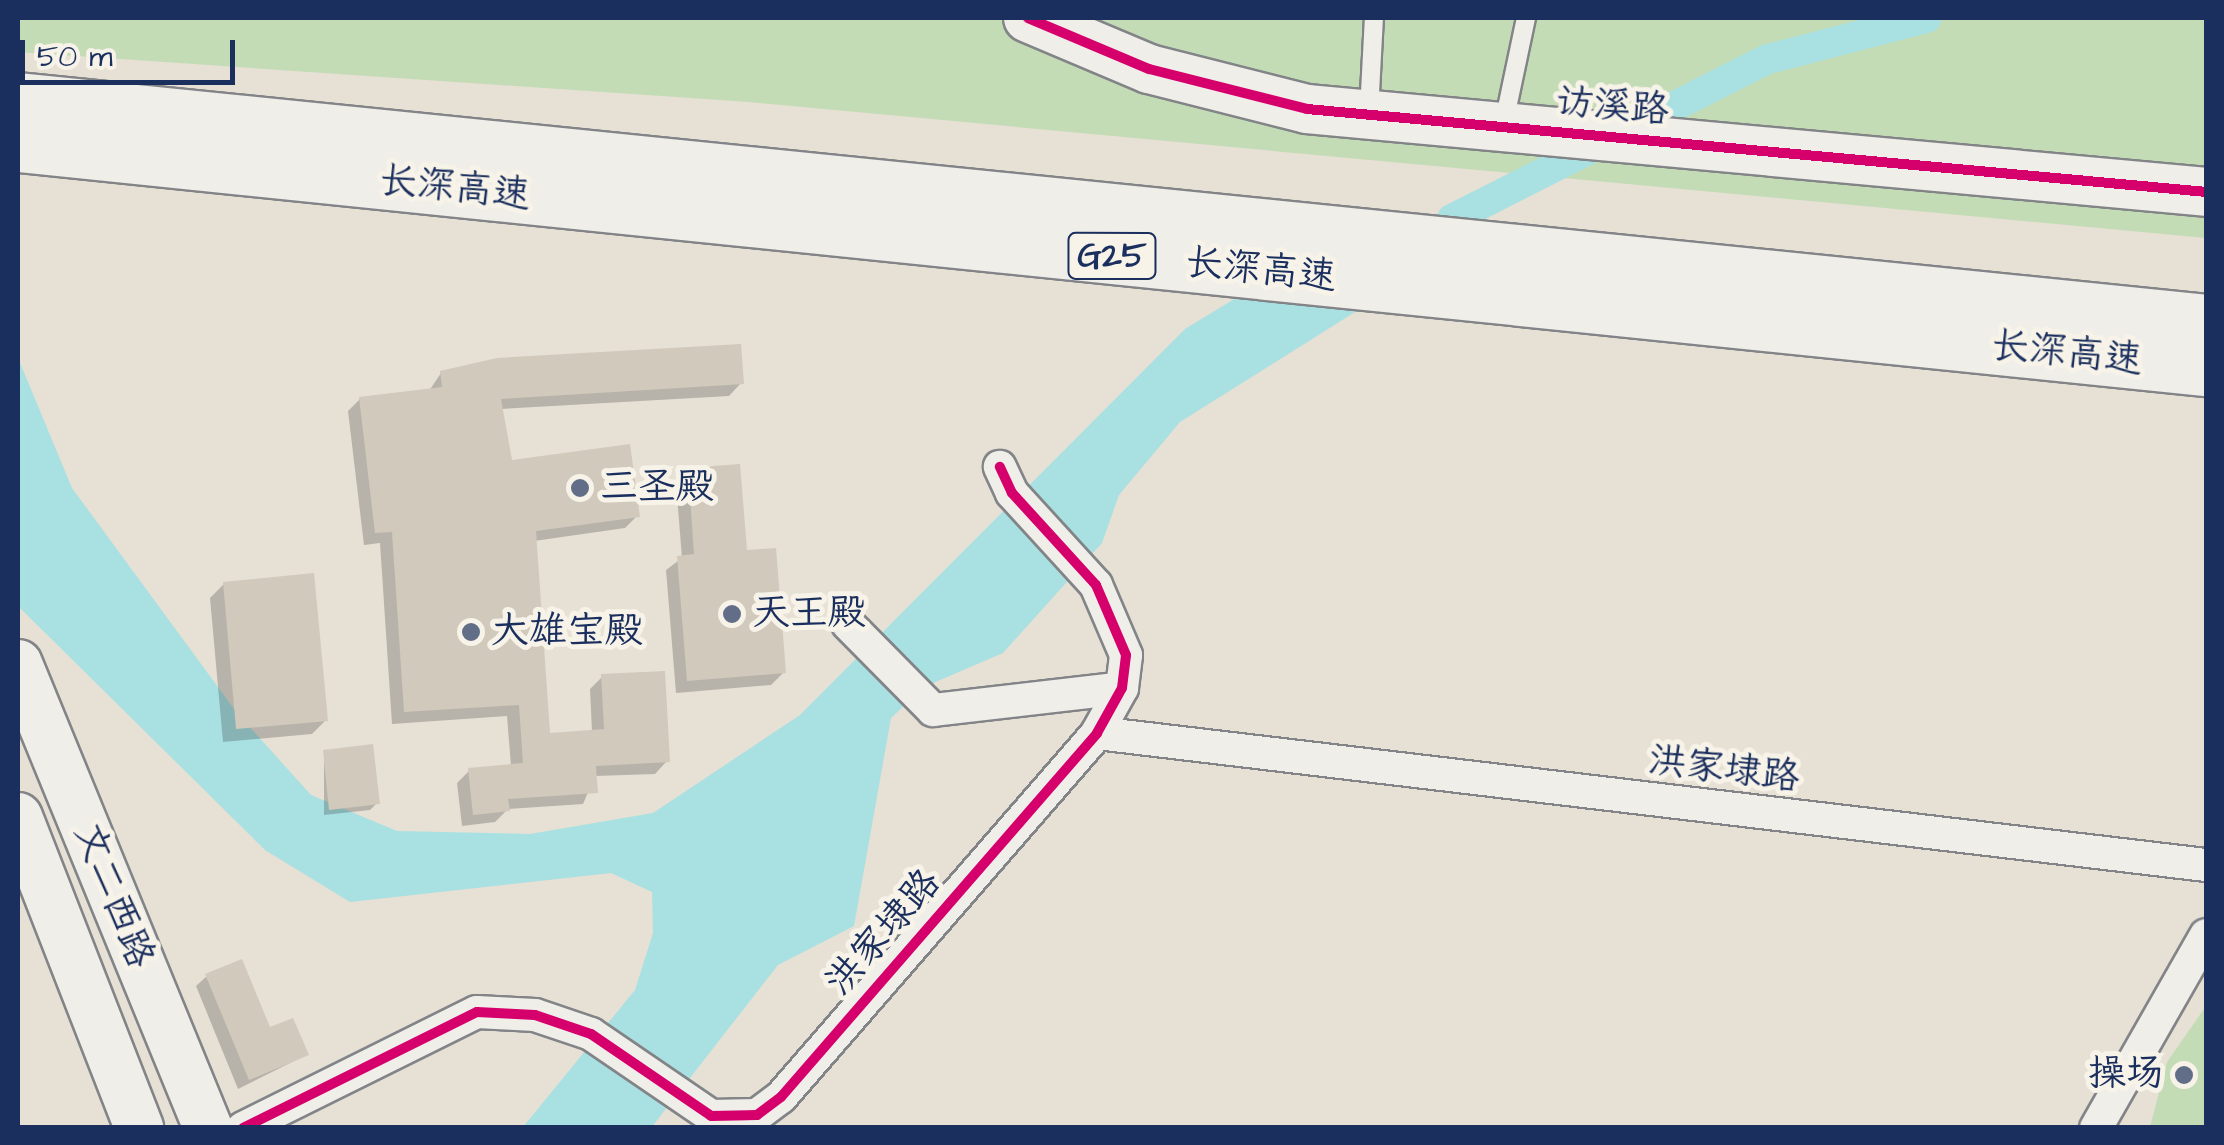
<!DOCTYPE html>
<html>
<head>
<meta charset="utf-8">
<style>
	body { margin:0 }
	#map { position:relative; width:2224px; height:1145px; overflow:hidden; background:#e6e0d5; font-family:"Architects Daughter","LXGW WenKai TC",sans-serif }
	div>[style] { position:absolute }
	.green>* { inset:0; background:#c4dcb5 }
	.water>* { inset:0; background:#a9e0e2 }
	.shadow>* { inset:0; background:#0003 }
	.canal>* { height:30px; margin:-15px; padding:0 15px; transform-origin:15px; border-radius:15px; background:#a9e0e2 }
	.building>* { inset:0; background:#d1c9bb }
	.roads { filter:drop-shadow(2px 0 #828487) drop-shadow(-2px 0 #828487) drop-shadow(0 2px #828487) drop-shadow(0 -2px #828487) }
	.lane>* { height:18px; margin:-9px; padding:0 9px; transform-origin:9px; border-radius:9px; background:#f0eee9 }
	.street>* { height:32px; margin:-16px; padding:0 16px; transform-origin:16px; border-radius:16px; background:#f0eee9 }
	.secondary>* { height:48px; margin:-24px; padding:0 24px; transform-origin:24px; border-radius:24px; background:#f0eee9 }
	.highway>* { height:55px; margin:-27.5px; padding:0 27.5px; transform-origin:27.5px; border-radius:27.5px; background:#f0eee9 }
	.cycleway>* { height:10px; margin:-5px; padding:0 5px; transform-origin:5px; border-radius:5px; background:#d6006c }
	.dots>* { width:28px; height:28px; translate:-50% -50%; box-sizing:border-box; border:5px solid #f7f3e8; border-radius:50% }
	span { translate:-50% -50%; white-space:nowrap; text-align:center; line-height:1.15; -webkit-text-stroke:10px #f7f3e8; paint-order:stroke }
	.shield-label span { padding:2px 8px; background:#f7f3e8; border:2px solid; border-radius:8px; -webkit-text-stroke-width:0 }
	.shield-label { font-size:35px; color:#1b2f5e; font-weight:700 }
	.street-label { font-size:38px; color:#1b2f5e }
	.poi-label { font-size:38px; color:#1b2f5e }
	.left { translate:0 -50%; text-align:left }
	.right { translate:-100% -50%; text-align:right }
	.frame { position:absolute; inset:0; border:20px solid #1b2f5e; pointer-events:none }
	.scale { position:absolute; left:20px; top:40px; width:215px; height:45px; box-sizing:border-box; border:5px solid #1b2f5e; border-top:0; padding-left:12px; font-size:30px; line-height:35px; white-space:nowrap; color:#1b2f5e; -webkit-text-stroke:8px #f7f3e8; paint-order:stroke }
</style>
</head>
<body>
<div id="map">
	<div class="green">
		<i style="clip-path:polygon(18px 18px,2206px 18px,2206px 238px,749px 102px,18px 52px)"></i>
		<i style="clip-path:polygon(2206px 1006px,2206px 1127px,2150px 1127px,2167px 1062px)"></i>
	</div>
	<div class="water">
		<i style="clip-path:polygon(1236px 298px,1363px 307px,1180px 422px,1119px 495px,1102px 543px,1003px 653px,924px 687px,891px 718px,854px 926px,778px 965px,651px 1128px,523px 1127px,635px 990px,653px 933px,652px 892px,611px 873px,350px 902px,265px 850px,18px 606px,18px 358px,72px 488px,237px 713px,311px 795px,397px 831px,530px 834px,653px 813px,800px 715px,1185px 329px)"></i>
	</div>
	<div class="shadow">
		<i style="clip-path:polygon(441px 373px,741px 383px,729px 396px,501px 409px,510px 463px,637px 516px,625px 528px,534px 541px,547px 735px,592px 732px,590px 689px,602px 677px,667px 761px,655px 774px,595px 776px,583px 804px,508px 809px,495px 822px,462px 826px,457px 783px,469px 771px,511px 766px,507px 716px,392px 724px,380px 543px,364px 545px,348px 411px,360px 399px,429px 391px)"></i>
		<i style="clip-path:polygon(689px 470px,744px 553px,784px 672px,771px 685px,676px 693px,666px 570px,682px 558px,676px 483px)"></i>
		<i style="clip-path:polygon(224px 584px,326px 720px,312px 734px,223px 742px,210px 598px)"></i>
		<i style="clip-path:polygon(324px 752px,377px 803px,370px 810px,324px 815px)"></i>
		<i style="clip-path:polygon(207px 976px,269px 1031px,306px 1055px,238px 1089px,196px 986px)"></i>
	</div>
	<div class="canal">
		<i style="left:1452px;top:219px;width:354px;rotate:-26.9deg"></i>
		<i style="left:1768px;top:59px;width:164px;rotate:-14.5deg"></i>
	</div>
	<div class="building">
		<i style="clip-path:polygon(741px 344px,744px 384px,501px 399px,512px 460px,630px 444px,640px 517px,536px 531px,550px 733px,604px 729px,601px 674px,665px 671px,670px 762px,596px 766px,598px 793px,508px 799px,510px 811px,473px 815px,468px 768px,523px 763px,519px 705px,404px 712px,392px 532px,375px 533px,359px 397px,442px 387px,440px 371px,497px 358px)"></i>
		<i style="clip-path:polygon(740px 464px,747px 550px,776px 548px,786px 673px,687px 681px,677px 556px,694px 554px,688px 468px)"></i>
		<i style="clip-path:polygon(314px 573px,328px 721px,236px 729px,223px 582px)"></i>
		<i style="clip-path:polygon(373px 744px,380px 804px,329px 810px,323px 750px)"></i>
		<i style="clip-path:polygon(242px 959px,270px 1027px,293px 1018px,309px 1055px,249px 1080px,205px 974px)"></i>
	</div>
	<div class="roads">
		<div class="lane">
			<i style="left:1369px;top:112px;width:94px;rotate:-87deg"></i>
			<i style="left:1503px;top:127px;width:111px;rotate:-78.1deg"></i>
		</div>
		<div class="street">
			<i style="left:848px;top:624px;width:121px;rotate:45.3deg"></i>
			<i style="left:933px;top:710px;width:190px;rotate:-6.6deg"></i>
			<i style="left:1097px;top:733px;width:1117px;rotate:6.79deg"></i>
			<i style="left:243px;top:1128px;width:261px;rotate:-26.4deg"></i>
			<i style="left:477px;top:1012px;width:58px;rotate:3deg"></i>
			<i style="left:535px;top:1015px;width:59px;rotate:18.7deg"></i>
			<i style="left:591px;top:1034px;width:145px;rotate:34.3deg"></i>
			<i style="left:711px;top:1116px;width:46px;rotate:-1.2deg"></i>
			<i style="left:757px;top:1115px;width:30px;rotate:-37deg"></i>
			<i style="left:781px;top:1097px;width:482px;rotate:-49deg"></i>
			<i style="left:1097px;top:733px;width:51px;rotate:-60.9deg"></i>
			<i style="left:1122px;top:688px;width:33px;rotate:-83deg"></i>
			<i style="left:1126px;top:655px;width:76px;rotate:-113.2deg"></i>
			<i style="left:1096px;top:585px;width:125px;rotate:-132.4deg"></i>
			<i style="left:1012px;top:493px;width:29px;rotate:-115deg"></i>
			<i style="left:2096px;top:1128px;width:222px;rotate:-60.3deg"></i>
		</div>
		<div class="secondary">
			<i style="left:1028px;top:18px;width:131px;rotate:22.9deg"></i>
			<i style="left:1149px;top:69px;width:163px;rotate:14.2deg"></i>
			<i style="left:1307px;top:109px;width:903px;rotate:5.27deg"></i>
			<i style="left:18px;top:664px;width:501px;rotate:67.73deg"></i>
			<i style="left:18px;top:817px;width:334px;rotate:68.7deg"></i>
		</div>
		<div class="highway">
			<i style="left:18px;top:100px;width:2199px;rotate:5.79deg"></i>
			<i style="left:18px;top:144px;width:2199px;rotate:5.85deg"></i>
		</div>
	</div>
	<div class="cycleway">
		<i style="left:1028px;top:18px;width:131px;rotate:22.9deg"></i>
		<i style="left:1149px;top:69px;width:163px;rotate:14.2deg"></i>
		<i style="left:1307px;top:109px;width:903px;rotate:5.27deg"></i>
		<i style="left:243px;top:1128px;width:261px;rotate:-26.4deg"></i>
		<i style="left:477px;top:1012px;width:58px;rotate:3deg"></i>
		<i style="left:535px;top:1015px;width:59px;rotate:18.7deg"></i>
		<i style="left:591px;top:1034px;width:145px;rotate:34.3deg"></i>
		<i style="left:711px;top:1116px;width:46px;rotate:-1.2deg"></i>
		<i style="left:757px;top:1115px;width:30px;rotate:-37deg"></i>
		<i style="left:781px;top:1097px;width:482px;rotate:-49deg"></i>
		<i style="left:1097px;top:733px;width:51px;rotate:-60.9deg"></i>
		<i style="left:1122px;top:688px;width:33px;rotate:-83deg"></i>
		<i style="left:1126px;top:655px;width:76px;rotate:-113.2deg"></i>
		<i style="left:1096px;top:585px;width:125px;rotate:-132.4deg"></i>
		<i style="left:1012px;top:493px;width:29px;rotate:-115deg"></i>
	</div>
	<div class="dots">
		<i style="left:580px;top:488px;background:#626d88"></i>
		<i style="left:732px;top:614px;background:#626d88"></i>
		<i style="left:471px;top:632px;background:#626d88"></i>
		<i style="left:2184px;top:1075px;background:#626d88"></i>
	</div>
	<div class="shield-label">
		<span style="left:1112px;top:256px">G25</span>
	</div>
	<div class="street-label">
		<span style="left:1612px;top:107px;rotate:5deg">访溪路</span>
		<span style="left:455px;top:189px;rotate:6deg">长深高速</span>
		<span style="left:1261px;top:271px;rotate:6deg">长深高速</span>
		<span style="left:2067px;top:354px;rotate:6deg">长深高速</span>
		<span style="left:1724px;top:770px;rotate:7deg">洪家埭路</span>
		<span style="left:113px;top:896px;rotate:68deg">文二西路</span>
		<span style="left:884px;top:933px;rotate:-49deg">洪家埭路</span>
	</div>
	<div class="poi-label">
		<span class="left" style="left:600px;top:488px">三圣殿</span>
		<span class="left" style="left:752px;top:614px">天王殿</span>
		<span class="left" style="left:491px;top:632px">大雄宝殿</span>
		<span class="right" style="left:2164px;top:1075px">操场</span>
	</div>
	<div class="frame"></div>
	<div class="scale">50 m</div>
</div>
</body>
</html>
